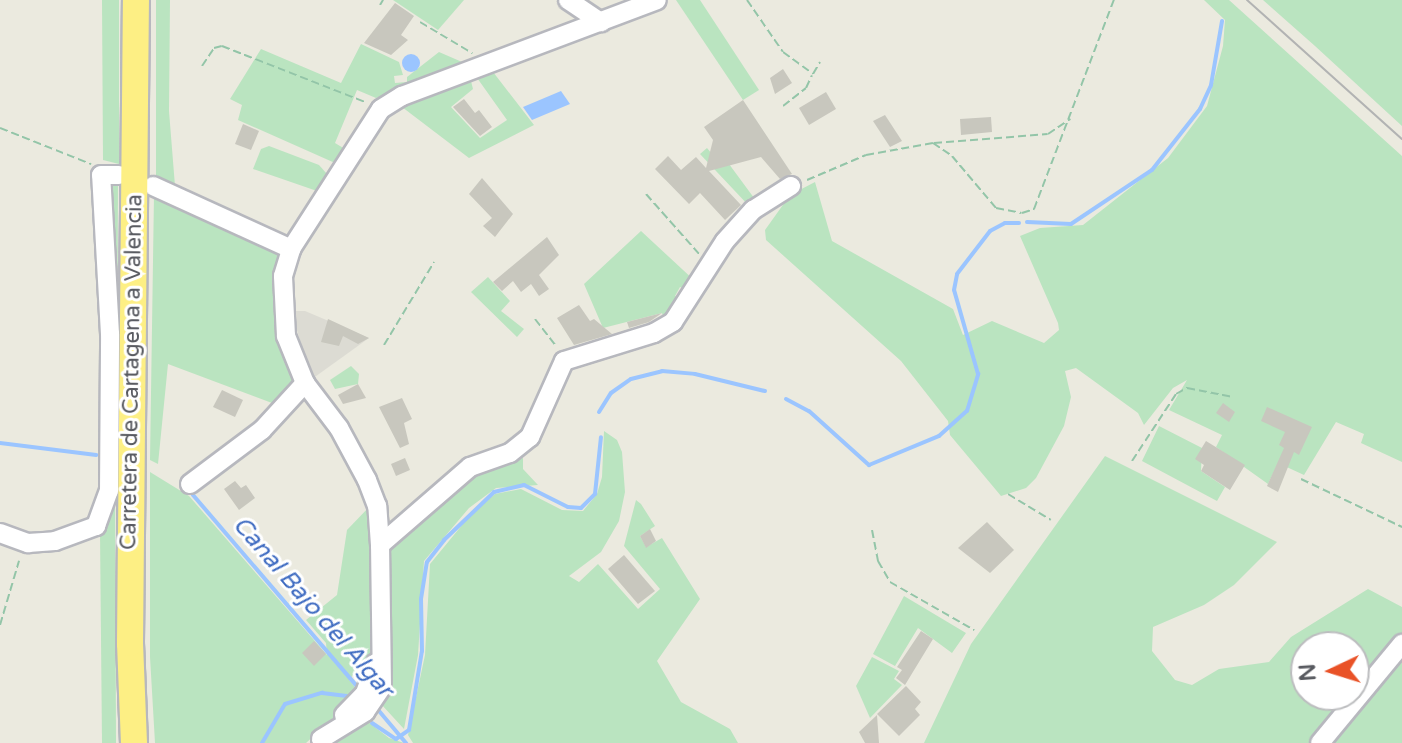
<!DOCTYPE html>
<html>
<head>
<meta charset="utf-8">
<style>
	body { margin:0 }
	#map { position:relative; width:1402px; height:743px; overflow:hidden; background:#ebeadf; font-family:"Varela Round",sans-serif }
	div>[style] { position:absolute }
	.industrial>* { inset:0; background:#dcdbd3 }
	.green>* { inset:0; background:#bae4c0 }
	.water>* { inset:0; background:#9bc5ff }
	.round { border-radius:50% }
	.stream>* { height:4px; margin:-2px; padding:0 2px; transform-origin:2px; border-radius:2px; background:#9bc5ff }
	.building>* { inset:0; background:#c8c7be }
	.path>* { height:2px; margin-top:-1px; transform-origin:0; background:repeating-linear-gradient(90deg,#93c5a8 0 8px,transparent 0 12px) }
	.roads { filter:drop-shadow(2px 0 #b7b8be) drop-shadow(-2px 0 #b7b8be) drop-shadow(0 2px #b7b8be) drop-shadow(0 -2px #b7b8be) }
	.minor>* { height:18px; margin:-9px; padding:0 9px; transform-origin:9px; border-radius:9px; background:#fff }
	.highway>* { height:26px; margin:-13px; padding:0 13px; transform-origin:13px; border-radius:13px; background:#fdef84 }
	.tram>* { height:2px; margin:-1px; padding:0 1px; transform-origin:1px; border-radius:1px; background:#b2b3b3 }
	span { translate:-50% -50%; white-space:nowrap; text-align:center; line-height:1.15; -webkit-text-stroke:6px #fff; paint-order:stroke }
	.street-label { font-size:22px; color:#585a60 }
	.water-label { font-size:24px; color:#3e6bc1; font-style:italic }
	.north { position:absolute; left:1290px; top:631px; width:80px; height:80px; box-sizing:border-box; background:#fff; border:2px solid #bcbdbf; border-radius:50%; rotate:266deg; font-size:22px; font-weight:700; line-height:32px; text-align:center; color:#585a60 }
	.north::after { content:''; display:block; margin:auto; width:28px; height:36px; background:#e95227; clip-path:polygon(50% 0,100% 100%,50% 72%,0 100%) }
</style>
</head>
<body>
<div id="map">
	<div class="industrial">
		<i style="clip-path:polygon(291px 311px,305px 311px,369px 338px,312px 379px)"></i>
	</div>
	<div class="green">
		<i style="clip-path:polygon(102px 0,119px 0,119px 164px,103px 160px)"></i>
		<i style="clip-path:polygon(156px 0,170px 0,169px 111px,175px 186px,156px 179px)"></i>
		<i style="clip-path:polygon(393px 0,464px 0,438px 30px)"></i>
		<i style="clip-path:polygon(676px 0,700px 0,759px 90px,743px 100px)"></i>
		<i style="clip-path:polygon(1204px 0,1229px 0,1402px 156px,1402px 462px,1361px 443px,1364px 434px,1336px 422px,1304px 475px,1278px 463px,1268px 484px,1216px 447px,1222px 435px,1169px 410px,1187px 380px,1173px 388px,1144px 425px,1138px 413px,1076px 368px,1065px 371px,1071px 397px,1064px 426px,1036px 478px,1026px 488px,1001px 496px,950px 435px,948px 421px,901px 361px,766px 240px,765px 230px,790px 195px,815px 182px,832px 241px,953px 309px,963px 335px,992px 321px,1044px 343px,1059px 330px,1058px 323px,1020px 236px,1040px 228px,1083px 225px,1168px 158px,1207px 106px,1223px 46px,1225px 20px)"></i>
		<i style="clip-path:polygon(1263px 0,1402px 0,1402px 126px,1315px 46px)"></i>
		<i style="clip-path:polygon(361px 44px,399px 62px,403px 75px,394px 76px,395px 83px,407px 82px,407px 77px,439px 52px,469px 65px,376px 98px,357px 90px,335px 143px,345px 149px,335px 163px,238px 120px,242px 105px,230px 99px,261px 49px,341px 83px)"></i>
		<i style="clip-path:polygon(490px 68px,534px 125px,469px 158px,402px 107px,470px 77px,473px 89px,451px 107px,480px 138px,507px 120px,475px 75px)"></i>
		<i style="clip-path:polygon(269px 146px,319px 165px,327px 174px,317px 191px,253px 169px,261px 149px)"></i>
		<i style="clip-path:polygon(707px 148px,722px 166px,729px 164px,757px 202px,750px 207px,700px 154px)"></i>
		<i style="clip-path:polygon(106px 179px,118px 182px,117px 441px)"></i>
		<i style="clip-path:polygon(154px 194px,280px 253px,276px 320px,293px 383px,280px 406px,168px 364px,158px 464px,150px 460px)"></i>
		<i style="clip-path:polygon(641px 231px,696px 282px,691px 292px,680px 287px,675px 296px,682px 300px,665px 321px,662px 313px,603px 328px,584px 284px)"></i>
		<i style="clip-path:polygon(488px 277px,510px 301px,501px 311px,524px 329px,517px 337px,471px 292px)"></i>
		<i style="clip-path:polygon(351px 366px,359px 374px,358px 384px,335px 389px,330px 380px)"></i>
		<i style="clip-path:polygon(1159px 426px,1202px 448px,1201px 471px,1225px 487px,1217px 501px,1142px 461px)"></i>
		<i style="clip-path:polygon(604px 431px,617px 440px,622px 452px,625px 492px,619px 521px,601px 552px,569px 576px,579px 582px,598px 564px,638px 609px,660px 589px,624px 546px,636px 500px,641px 504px,655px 526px,640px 536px,646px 547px,662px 538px,700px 599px,657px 661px,681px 702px,730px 729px,738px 743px,413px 743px,408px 735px,425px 655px,430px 564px,472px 513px,495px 494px,521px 489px,562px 510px,583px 511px,597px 494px,602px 477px)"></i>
		<i style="clip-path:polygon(1105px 456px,1277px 542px,1234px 585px,1204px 605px,1153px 627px,1152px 651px,1175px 680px,1192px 685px,1219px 669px,1269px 662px,1291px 637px,1368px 589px,1402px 607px,1402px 633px,1354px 694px,1354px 647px,1306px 647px,1306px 695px,1353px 695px,1315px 743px,924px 743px,971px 644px)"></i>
		<i style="clip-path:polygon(523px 458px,523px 469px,538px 485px,496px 488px,469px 508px,424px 561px,418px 655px,404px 729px,381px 704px,390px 545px,469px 473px)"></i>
		<i style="clip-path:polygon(150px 472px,189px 496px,327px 655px,326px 643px,306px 620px,337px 595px,347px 530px,371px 505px,371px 665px,361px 685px,353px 675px,349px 680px,360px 693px,306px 743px,155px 743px,150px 657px)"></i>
		<i style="clip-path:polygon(115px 483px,116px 743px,102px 743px,100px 532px)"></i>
		<i style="clip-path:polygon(904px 596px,966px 633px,952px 653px,918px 628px,895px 666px,873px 654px)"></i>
		<i style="clip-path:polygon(1402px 651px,1402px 743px,1325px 743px)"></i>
		<i style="clip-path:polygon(872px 657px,899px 671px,894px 679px,902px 685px,870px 718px,856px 686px)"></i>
		<i style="clip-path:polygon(363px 718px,389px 738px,404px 743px,329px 743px)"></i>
	</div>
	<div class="water">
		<i class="round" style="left:402px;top:54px;width:18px;height:18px"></i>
		<i style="clip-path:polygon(561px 91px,570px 104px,532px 120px,523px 107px)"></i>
	</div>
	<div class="stream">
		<i style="left:1027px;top:222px;width:44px;rotate:2.6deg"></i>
		<i style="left:1071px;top:224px;width:97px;rotate:-33.7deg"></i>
		<i style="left:1152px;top:170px;width:78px;rotate:-51.8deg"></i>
		<i style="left:1200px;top:109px;width:26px;rotate:-65deg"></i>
		<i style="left:1211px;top:85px;width:65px;rotate:-80.2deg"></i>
		<i style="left:786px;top:399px;width:26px;rotate:28deg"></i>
		<i style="left:809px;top:411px;width:81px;rotate:42deg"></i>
		<i style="left:869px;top:465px;width:76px;rotate:-22.5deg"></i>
		<i style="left:939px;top:436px;width:38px;rotate:-42deg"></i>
		<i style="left:967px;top:411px;width:39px;rotate:-73deg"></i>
		<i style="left:978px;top:374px;width:87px;rotate:-105.9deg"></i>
		<i style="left:954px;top:290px;width:16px;rotate:-79deg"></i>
		<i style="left:957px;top:274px;width:54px;rotate:-52.5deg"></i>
		<i style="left:990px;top:231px;width:17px;rotate:-28deg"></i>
		<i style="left:1005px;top:223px;width:14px"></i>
		<i style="left:599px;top:412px;width:22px;rotate:-58deg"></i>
		<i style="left:611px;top:393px;width:24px;rotate:-35deg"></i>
		<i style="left:631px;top:379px;width:32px;rotate:-14deg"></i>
		<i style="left:662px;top:371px;width:33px;rotate:5deg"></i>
		<i style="left:695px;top:374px;width:72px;rotate:13.7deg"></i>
		<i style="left:0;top:443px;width:97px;rotate:7.1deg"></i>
		<i style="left:193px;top:495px;width:257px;rotate:49.4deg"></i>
		<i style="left:374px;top:705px;width:50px;rotate:49.9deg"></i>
		<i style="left:372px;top:723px;width:29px;rotate:34deg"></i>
		<i style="left:396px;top:739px;width:16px;rotate:-35deg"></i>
		<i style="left:409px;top:730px;width:80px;rotate:-80.7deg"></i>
		<i style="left:422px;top:651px;width:52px;rotate:-91.1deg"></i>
		<i style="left:421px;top:599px;width:37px;rotate:-81deg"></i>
		<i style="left:427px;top:562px;width:28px;rotate:-52deg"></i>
		<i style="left:444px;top:540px;width:69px;rotate:-43.8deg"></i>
		<i style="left:494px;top:492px;width:31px;rotate:-13deg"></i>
		<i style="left:524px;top:485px;width:49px;rotate:26.6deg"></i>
		<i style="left:568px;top:507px;width:13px;rotate:4deg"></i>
		<i style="left:581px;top:508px;width:20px;rotate:-45deg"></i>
		<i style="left:595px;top:494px;width:57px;rotate:-84deg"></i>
		<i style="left:262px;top:743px;width:45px;rotate:-59.5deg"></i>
		<i style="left:285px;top:704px;width:39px;rotate:-17deg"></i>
		<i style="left:322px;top:693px;width:25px;rotate:7deg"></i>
	</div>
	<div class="building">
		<i style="clip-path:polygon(395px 3px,414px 16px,401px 35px,408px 40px,391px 55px,364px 43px)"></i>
		<i style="clip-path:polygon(783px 69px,792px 83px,775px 94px,770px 78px)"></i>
		<i style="clip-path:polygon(826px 92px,836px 109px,809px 125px,799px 108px)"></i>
		<i style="clip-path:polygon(464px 99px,475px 113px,471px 116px,479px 110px,492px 127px,480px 136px,453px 107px)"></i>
		<i style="clip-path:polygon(743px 100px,792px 174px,780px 179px,761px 157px,709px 171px,741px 205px,725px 220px,700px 193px,689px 204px,655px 169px,668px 156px,681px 170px,696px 157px,706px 168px,713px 140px,704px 127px)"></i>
		<i style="clip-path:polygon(885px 115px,902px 141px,890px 147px,873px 121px)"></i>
		<i style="clip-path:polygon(991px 117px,992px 132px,961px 135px,960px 119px)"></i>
		<i style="clip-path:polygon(243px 124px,259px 131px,251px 150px,235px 144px)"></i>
		<i style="clip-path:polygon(482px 178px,513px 214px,495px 237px,483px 226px,492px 218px,469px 194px)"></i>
		<i style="clip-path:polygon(547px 237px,559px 255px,539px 275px,549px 289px,539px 296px,531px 284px,521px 292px,513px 281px,502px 291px,493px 282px)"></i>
		<i style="clip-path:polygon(579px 305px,590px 321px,594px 319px,612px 334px,574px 345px,557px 318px)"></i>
		<i style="clip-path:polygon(662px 313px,649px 322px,629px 328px,627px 322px)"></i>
		<i style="clip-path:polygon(328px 319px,369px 338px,358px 344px,343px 336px,339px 346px,321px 342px)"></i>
		<i style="clip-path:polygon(358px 384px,366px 398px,343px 404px,338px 395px)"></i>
		<i style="clip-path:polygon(222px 390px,243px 400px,235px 417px,213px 407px)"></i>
		<i style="clip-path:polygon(402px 398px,412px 419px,404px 423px,409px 444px,400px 448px,379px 407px)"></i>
		<i style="clip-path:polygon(1223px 403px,1235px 412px,1229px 422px,1216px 413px)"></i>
		<i style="clip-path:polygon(1267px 407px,1312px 427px,1299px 455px,1294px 452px,1278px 492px,1267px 486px,1284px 448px,1279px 445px,1285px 432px,1261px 421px)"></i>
		<i style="clip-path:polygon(1206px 441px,1245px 465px,1230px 490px,1201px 471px,1204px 465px,1195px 459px)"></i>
		<i style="clip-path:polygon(405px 458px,410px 470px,396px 476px,391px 464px)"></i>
		<i style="clip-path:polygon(235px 481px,241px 488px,246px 485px,255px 498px,239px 510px,224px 489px)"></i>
		<i style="clip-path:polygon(987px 522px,1014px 550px,990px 573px,958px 548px)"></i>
		<i style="clip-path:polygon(650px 529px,656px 541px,646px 548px,640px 536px)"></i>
		<i style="clip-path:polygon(624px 555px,655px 591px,638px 604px,608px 569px)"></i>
		<i style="clip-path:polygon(921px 631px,933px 639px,905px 685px,896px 678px,902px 670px,897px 667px)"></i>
		<i style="clip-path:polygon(314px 641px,326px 654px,314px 666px,302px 653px)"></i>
		<i style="clip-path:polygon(906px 686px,921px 702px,915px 709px,920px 715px,899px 736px,877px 714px)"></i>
		<i style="clip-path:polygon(877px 715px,879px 743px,865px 743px,859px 732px)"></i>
	</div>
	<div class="path">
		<i style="left:747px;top:0;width:63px;rotate:55.3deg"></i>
		<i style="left:783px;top:52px;width:37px;rotate:36deg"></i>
		<i style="left:813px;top:74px;width:14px;rotate:-60deg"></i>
		<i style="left:380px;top:5px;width:6px;rotate:-59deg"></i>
		<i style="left:420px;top:22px;width:61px;rotate:30.8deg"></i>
		<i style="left:202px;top:66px;width:22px;rotate:-56deg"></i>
		<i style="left:214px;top:48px;width:8px;rotate:-14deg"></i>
		<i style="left:222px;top:46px;width:154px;rotate:21.4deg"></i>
		<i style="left:783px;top:106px;width:29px;rotate:-38deg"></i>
		<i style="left:806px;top:88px;width:14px;rotate:-65deg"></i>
		<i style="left:0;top:128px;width:98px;rotate:21.6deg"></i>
		<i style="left:934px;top:143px;width:114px;rotate:-4.5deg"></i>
		<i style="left:1048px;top:134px;width:27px;rotate:-34deg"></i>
		<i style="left:807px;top:180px;width:64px;rotate:-23deg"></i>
		<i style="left:866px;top:155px;width:68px;rotate:-10.2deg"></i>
		<i style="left:933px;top:143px;width:23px;rotate:34deg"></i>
		<i style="left:952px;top:156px;width:68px;rotate:49.8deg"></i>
		<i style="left:996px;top:208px;width:26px;rotate:11deg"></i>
		<i style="left:1022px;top:213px;width:13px;rotate:-18deg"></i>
		<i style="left:1034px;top:209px;width:224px;rotate:-69.1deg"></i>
		<i style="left:646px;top:194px;width:80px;rotate:48.5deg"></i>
		<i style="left:535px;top:319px;width:34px;rotate:52deg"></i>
		<i style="left:384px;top:345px;width:97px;rotate:-58.9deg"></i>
		<i style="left:1132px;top:461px;width:80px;rotate:-56.7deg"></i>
		<i style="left:1176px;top:394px;width:13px;rotate:-29deg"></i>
		<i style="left:1187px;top:388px;width:47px;rotate:11.1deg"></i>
		<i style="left:1301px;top:479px;width:112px;rotate:25.4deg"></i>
		<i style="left:1008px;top:494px;width:50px;rotate:31.2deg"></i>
		<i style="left:872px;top:530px;width:32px;rotate:79deg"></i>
		<i style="left:878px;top:561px;width:24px;rotate:60deg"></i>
		<i style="left:890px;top:582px;width:97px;rotate:29.7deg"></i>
		<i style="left:0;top:625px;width:67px;rotate:-73.5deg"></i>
	</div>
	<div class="roads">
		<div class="minor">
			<i style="left:568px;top:0;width:40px;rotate:34deg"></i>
			<i style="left:153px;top:186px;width:152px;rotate:24.5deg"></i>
			<i style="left:190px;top:484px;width:90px;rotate:-36.9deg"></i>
			<i style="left:262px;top:430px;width:64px;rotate:-47.5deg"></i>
			<i style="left:0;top:533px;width:30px;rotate:20deg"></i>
			<i style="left:28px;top:543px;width:27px;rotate:-4deg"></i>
			<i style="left:55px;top:541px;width:44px;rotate:-20.1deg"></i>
			<i style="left:96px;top:526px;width:37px;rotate:-70deg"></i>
			<i style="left:109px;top:491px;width:157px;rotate:-89.6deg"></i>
			<i style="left:110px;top:334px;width:159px;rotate:-93.2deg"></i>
			<i style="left:101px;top:175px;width:18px"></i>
			<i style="left:380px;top:545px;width:119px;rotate:-40.9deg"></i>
			<i style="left:470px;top:467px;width:42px;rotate:-19.3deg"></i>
			<i style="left:510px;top:453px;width:26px;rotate:-39deg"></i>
			<i style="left:530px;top:437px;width:83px;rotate:-65.9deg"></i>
			<i style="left:564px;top:361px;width:94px;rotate:-17.3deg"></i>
			<i style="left:654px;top:333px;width:22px;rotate:-30deg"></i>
			<i style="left:673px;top:322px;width:96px;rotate:-57.3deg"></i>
			<i style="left:725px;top:241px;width:42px;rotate:-47.9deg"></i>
			<i style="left:753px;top:210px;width:45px;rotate:-32.3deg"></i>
			<i style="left:344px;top:715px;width:30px;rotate:-46deg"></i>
			<i style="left:365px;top:693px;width:32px;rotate:-70deg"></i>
			<i style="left:321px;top:739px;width:52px;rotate:-31.5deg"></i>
			<i style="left:365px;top:712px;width:30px;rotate:-56deg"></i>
			<i style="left:382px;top:687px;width:142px;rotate:-90.8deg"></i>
			<i style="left:380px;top:545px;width:39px;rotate:-94deg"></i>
			<i style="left:377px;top:506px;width:28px;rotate:-111deg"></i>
			<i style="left:367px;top:480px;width:59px;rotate:-118.3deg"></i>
			<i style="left:339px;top:428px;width:56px;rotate:-127.1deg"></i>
			<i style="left:305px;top:383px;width:51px;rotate:-112deg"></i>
			<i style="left:286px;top:336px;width:60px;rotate:-92.9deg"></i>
			<i style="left:283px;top:276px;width:28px;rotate:-73deg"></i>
			<i style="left:291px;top:249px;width:166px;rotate:-57.3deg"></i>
			<i style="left:381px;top:109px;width:25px;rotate:-32deg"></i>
			<i style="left:402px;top:96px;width:272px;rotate:-20.6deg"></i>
			<i style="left:1320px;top:743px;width:129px;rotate:-50.4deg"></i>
		</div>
		<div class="highway">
			<i style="left:134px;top:743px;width:100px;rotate:-92.3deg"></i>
			<i style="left:130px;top:643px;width:643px;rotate:-89.47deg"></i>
		</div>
	</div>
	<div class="tram">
		<i style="left:1247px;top:0;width:208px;rotate:41.9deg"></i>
	</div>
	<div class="street-label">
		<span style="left:132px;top:372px;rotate:-89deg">Carretera de Cartagena a Valencia</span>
	</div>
	<div class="water-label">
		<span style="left:313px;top:607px;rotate:49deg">Canal Bajo del Algar</span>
	</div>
	<div class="north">N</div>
</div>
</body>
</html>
